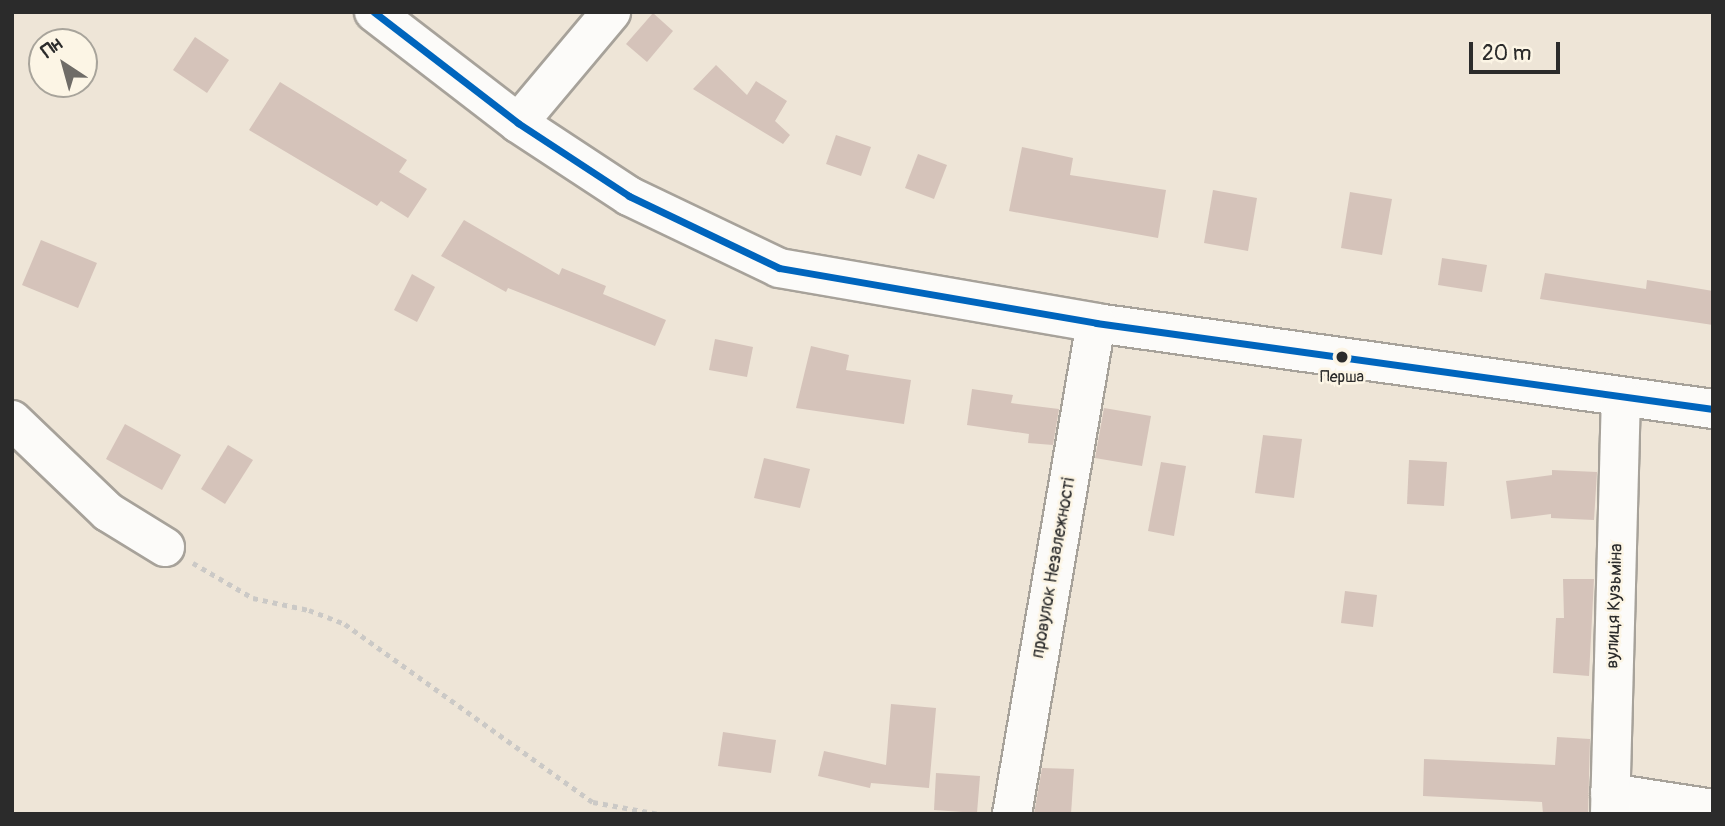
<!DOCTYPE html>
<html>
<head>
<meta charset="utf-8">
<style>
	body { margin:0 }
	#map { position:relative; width:1725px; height:826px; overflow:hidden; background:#eee5d7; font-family:Pangolin,sans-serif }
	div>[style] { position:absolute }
	.building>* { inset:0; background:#d5c3ba }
	.path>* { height:4.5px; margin-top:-2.25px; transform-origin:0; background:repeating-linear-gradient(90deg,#cbc9c6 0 5px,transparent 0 10px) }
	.roads { filter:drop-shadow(2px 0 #a7a29a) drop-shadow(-2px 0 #a7a29a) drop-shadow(0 2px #a7a29a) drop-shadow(0 -2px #a7a29a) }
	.minor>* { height:38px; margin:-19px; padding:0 19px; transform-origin:19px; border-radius:19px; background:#fcfbf9 }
	.bus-1>* { height:7px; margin:-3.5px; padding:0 3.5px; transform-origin:3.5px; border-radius:3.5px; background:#0065bd }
	.dots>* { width:19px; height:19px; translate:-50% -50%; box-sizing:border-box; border:4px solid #fcf5e5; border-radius:50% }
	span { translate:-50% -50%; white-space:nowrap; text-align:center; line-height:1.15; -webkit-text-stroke:5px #fcf5e5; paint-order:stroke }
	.bus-label { font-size:16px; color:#2b2b2b }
	.street-label { font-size:18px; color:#2b2b2b }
	.frame { position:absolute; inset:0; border:14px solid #2b2b2b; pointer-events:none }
	.north { position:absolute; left:28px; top:28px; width:70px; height:70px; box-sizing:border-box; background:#fcf5e5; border:2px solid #a8a49b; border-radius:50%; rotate:324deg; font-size:19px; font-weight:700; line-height:28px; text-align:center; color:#2b2b2b }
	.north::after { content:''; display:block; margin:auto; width:24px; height:32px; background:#6f6c67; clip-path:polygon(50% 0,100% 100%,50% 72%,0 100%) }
	.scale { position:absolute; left:1469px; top:42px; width:91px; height:32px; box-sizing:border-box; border:4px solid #2b2b2b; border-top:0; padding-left:9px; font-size:21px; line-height:24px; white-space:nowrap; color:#2b2b2b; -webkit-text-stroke:5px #fcf5e5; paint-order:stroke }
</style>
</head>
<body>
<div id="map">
	<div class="building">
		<i style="clip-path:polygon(653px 13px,673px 31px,647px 62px,626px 44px)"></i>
		<i style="clip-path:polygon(195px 37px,229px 60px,207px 93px,173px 70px)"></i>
		<i style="clip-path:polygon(716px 65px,747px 95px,756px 81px,787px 101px,775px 121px,790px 135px,783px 144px,693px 89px)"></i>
		<i style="clip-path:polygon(280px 82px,407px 160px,399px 172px,427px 189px,408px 218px,381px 201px,377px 206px,249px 130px)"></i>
		<i style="clip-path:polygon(836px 135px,871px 147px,861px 176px,826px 164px)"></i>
		<i style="clip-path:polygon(1022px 147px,1073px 158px,1070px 175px,1166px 190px,1158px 238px,1009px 211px)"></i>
		<i style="clip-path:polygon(918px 154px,947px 165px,934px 199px,905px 188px)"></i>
		<i style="clip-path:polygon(1213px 190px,1257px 198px,1248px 251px,1204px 243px)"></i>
		<i style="clip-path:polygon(1350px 192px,1392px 199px,1382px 255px,1341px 248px)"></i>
		<i style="clip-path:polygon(464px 220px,559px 275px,562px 268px,606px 286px,603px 294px,666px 320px,655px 346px,508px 288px,506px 292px,441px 256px)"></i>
		<i style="clip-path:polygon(41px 240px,97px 263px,78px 308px,22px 285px)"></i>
		<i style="clip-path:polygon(1442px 258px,1487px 265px,1482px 292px,1438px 285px)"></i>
		<i style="clip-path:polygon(1545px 273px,1646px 289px,1647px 280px,1713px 291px,1713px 325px,1540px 299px)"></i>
		<i style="clip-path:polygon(412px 274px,435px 287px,417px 322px,394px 310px)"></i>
		<i style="clip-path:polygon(715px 339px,753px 347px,747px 377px,709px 370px)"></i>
		<i style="clip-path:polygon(811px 346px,849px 355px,846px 370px,911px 380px,904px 424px,796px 408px)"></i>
		<i style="clip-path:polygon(972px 389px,1013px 395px,1011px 403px,1059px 409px,1053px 445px,1028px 443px,1029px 434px,967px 425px)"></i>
		<i style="clip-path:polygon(1104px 408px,1151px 416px,1142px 466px,1095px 458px)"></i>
		<i style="clip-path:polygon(125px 424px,181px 455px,162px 490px,106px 459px)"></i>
		<i style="clip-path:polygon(1263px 435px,1302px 439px,1294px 498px,1255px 493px)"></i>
		<i style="clip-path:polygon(228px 445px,253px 460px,225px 504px,201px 489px)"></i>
		<i style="clip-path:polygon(764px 458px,810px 469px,800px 508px,754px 498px)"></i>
		<i style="clip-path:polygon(1409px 460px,1447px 462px,1444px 506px,1407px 504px)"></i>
		<i style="clip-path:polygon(1161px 462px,1186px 466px,1174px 536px,1148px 531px)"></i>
		<i style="clip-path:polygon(1552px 470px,1597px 472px,1594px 520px,1551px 518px,1551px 514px,1511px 519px,1506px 481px,1552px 475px)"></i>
		<i style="clip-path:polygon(1563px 579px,1594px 579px,1589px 676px,1553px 673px,1556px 618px,1564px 618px)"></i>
		<i style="clip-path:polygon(1345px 591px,1377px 595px,1373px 627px,1341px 623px)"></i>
		<i style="clip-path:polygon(891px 704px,936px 708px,929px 788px,871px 783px,870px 788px,818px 776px,824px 751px,886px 765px)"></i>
		<i style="clip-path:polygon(723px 732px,776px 740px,771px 773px,718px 766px)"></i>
		<i style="clip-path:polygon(1557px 737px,1590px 739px,1588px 814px,1543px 814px,1542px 802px,1423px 796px,1424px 759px,1555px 765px)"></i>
		<i style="clip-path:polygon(1042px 768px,1074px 769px,1071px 814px,1034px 814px)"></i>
		<i style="clip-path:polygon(936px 773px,980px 776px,977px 813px,934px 810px)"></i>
	</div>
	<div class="path">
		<i style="left:193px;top:563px;width:69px;rotate:30.3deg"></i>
		<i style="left:253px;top:598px;width:57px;rotate:12.1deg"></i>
		<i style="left:309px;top:610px;width:39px;rotate:21deg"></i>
		<i style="left:345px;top:624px;width:305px;rotate:35.7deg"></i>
		<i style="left:593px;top:802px;width:67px;rotate:10.3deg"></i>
	</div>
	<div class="roads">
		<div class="minor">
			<i style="left:374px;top:12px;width:182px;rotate:37.6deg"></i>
			<i style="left:518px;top:123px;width:133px;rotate:33.3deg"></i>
			<i style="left:629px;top:196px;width:166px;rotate:25.6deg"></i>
			<i style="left:779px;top:268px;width:322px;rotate:9.8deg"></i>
			<i style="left:1096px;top:323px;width:623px;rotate:7.93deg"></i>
			<i style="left:518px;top:123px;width:145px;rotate:-50deg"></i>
			<i style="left:12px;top:420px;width:133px;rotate:43.8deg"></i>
			<i style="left:108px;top:512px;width:67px;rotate:31.6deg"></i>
			<i style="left:1610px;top:793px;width:104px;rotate:8.8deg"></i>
			<i style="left:1012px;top:814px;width:498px;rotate:-80.3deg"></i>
			<i style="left:1610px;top:814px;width:416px;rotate:-88.5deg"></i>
		</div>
	</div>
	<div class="bus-1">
		<i style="left:374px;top:12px;width:182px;rotate:37.6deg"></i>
		<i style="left:518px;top:123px;width:133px;rotate:33.3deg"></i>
		<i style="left:629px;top:196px;width:166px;rotate:25.6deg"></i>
		<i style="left:779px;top:268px;width:322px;rotate:9.8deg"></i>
		<i style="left:1096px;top:323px;width:623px;rotate:7.93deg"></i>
	</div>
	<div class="dots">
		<i style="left:1342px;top:357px;background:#2b2b2b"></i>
	</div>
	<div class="bus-label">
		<span style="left:1342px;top:377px">Перша</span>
	</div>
	<div class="street-label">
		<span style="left:1054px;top:568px;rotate:-80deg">провулок Незалежності</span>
		<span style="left:1615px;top:606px;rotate:-88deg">вулиця Кузьміна</span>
	</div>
	<div class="frame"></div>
	<div class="north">Пн</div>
	<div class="scale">20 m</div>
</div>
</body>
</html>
